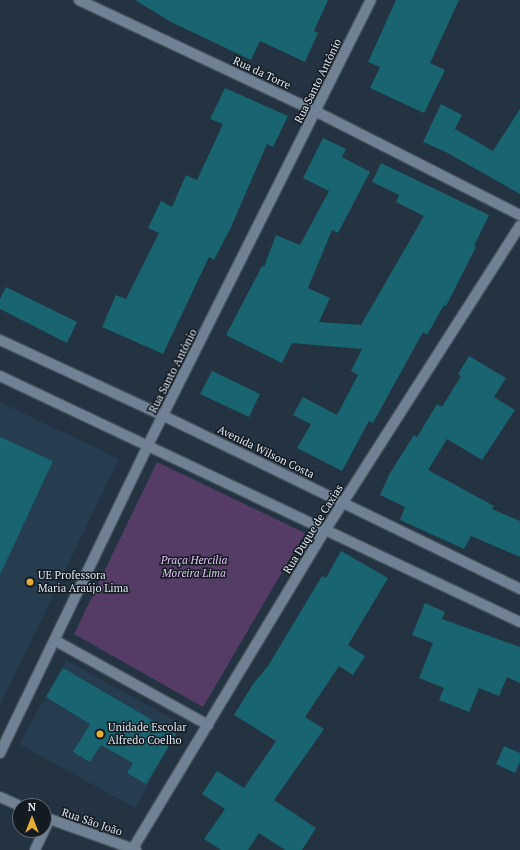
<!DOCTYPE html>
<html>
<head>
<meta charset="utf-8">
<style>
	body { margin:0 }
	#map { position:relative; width:520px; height:850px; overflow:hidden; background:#233341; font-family:"PT Serif",serif }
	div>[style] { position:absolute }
	.built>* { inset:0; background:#263c4f }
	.green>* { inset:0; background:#553c66 }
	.building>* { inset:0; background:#186471 }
	.roads { filter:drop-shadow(1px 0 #42505d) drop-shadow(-1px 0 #42505d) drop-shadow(0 1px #42505d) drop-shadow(0 -1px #42505d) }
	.minor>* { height:10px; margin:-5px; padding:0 5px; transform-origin:5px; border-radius:5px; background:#6f8192 }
	.tertiary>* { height:10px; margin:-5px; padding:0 5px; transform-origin:5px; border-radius:5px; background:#6f8192 }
	.dots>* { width:11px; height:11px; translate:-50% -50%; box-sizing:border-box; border:2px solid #131a20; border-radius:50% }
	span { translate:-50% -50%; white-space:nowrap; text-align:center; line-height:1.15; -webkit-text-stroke:3px #131a20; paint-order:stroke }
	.street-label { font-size:11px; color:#dee8f2 }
	.park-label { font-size:11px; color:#e1c4f5; font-style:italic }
	.poi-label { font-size:11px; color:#dee8f2 }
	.left { translate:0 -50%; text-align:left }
	.north { position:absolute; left:12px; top:798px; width:40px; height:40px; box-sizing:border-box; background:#131a20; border:1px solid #646c74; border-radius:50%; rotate:0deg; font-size:11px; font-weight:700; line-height:16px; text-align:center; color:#dee8f2 }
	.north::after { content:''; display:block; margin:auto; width:14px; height:18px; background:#e6ac36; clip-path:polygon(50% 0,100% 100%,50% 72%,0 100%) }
</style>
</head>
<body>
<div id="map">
	<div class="built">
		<i style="clip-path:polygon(0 402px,119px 459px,0 705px)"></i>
		<i style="clip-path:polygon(66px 660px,182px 724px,135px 808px,19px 744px)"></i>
	</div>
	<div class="green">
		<i style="clip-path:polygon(157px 462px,305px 533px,203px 707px,74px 634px)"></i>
	</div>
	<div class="building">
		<i style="clip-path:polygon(135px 0,328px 0,314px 31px,318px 33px,305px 62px,260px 41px,251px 60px,171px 22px)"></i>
		<i style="clip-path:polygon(396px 0,459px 0,430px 63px,445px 70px,424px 113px,370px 88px,380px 67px,368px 62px)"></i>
		<i style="clip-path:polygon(225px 88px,288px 116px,273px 147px,267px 144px,231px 227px,214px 260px,209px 257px,163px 354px,102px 327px,116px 295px,126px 299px,159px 233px,148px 228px,161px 201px,172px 207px,186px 175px,197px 180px,223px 124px,210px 119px)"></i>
		<i style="clip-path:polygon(441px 104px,462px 115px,455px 129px,493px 151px,520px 109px,520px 194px,444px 151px,423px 142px)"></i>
		<i style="clip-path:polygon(323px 138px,346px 149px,342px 157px,370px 172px,338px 233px,332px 230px,308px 288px,330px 298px,319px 322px,361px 325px,424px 216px,396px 202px,399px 195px,372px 182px,381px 163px,489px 215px,474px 246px,476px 247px,446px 306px,444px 305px,427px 335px,423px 332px,373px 423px,369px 421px,342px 471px,297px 448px,311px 424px,293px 415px,303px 397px,337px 415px,358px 375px,351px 371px,362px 349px,292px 343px,282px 363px,226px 335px,262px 266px,264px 267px,276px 235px,300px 245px,329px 191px,303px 178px)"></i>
		<i style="clip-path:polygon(6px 287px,77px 322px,67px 343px,0 309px,0 299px)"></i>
		<i style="clip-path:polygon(469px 356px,506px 378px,494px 397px,515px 410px,482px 460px,447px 439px,428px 470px,494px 506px,492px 509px,520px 521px,520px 557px,471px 536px,464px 549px,400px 520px,405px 507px,380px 495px,390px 473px,414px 435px,417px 437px,437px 404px,442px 407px,461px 376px,458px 374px)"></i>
		<i style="clip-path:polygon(212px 371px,260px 394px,249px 417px,200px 394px)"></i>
		<i style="clip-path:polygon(0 437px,53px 461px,0 575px)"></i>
		<i style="clip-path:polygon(341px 551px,388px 578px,348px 645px,365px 656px,353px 675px,339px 666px,305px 717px,324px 729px,274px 800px,316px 828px,302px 850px,285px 850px,259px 833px,248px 850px,221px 850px,204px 839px,225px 809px,202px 794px,217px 771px,244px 788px,276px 741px,234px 715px,253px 684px,268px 666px,322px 576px,326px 578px)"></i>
		<i style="clip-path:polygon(425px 603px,445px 612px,442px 619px,520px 647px,520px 683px,507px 677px,499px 696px,479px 688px,469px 712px,439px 700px,444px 688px,419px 678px,433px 643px,412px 635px)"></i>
		<i style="clip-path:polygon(63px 668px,176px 734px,146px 784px,127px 773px,133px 763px,101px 745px,90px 762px,73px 752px,90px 724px,46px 697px)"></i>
		<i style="clip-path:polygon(504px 746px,520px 753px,520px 762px,515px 773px,496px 764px)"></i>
	</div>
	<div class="roads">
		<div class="minor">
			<i style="left:79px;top:0;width:263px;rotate:25.2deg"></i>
			<i style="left:317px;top:112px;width:228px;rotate:26.9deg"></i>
			<i style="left:56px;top:641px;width:174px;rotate:28.9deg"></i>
			<i style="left:0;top:753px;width:339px;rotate:-64.3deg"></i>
			<i style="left:147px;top:447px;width:500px;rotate:-63.4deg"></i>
			<i style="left:0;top:797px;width:22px;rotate:24deg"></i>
			<i style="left:44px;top:817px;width:98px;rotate:19.7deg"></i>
			<i style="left:35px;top:850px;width:33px;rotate:-65deg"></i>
			<i style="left:132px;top:850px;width:375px;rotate:-58.9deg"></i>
			<i style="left:326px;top:529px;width:360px;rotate:-57.4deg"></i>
		</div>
		<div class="tertiary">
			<i style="left:0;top:340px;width:181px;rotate:24.9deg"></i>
			<i style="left:164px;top:416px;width:396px;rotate:25.9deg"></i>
			<i style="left:0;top:376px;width:575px;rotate:25.32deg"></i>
		</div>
	</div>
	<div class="dots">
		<i style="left:30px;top:582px;background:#e6ac36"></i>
		<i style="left:100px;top:734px;background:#e6ac36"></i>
	</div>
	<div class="street-label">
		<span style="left:262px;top:73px;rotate:25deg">Rua da Torre</span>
		<span style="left:318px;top:81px;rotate:-64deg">Rua Santo Antônio</span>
		<span style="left:173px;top:371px;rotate:-63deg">Rua Santo Antônio</span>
		<span style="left:266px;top:452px;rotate:26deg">Avenida Wilson Costa</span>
		<span style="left:313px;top:529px;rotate:-58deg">Rua Duque de Caxias</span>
		<span style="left:92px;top:822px;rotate:19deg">Rua São João</span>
	</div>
	<div class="park-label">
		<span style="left:194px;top:567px">Praça Hercilia<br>Moreira Lima</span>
	</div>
	<div class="poi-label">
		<span class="left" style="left:38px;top:582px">UE Professora<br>Maria Araújo Lima</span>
		<span class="left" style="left:108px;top:734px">Unidade Escolar<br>Alfredo Coelho</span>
	</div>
	<div class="north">N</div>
</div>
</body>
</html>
